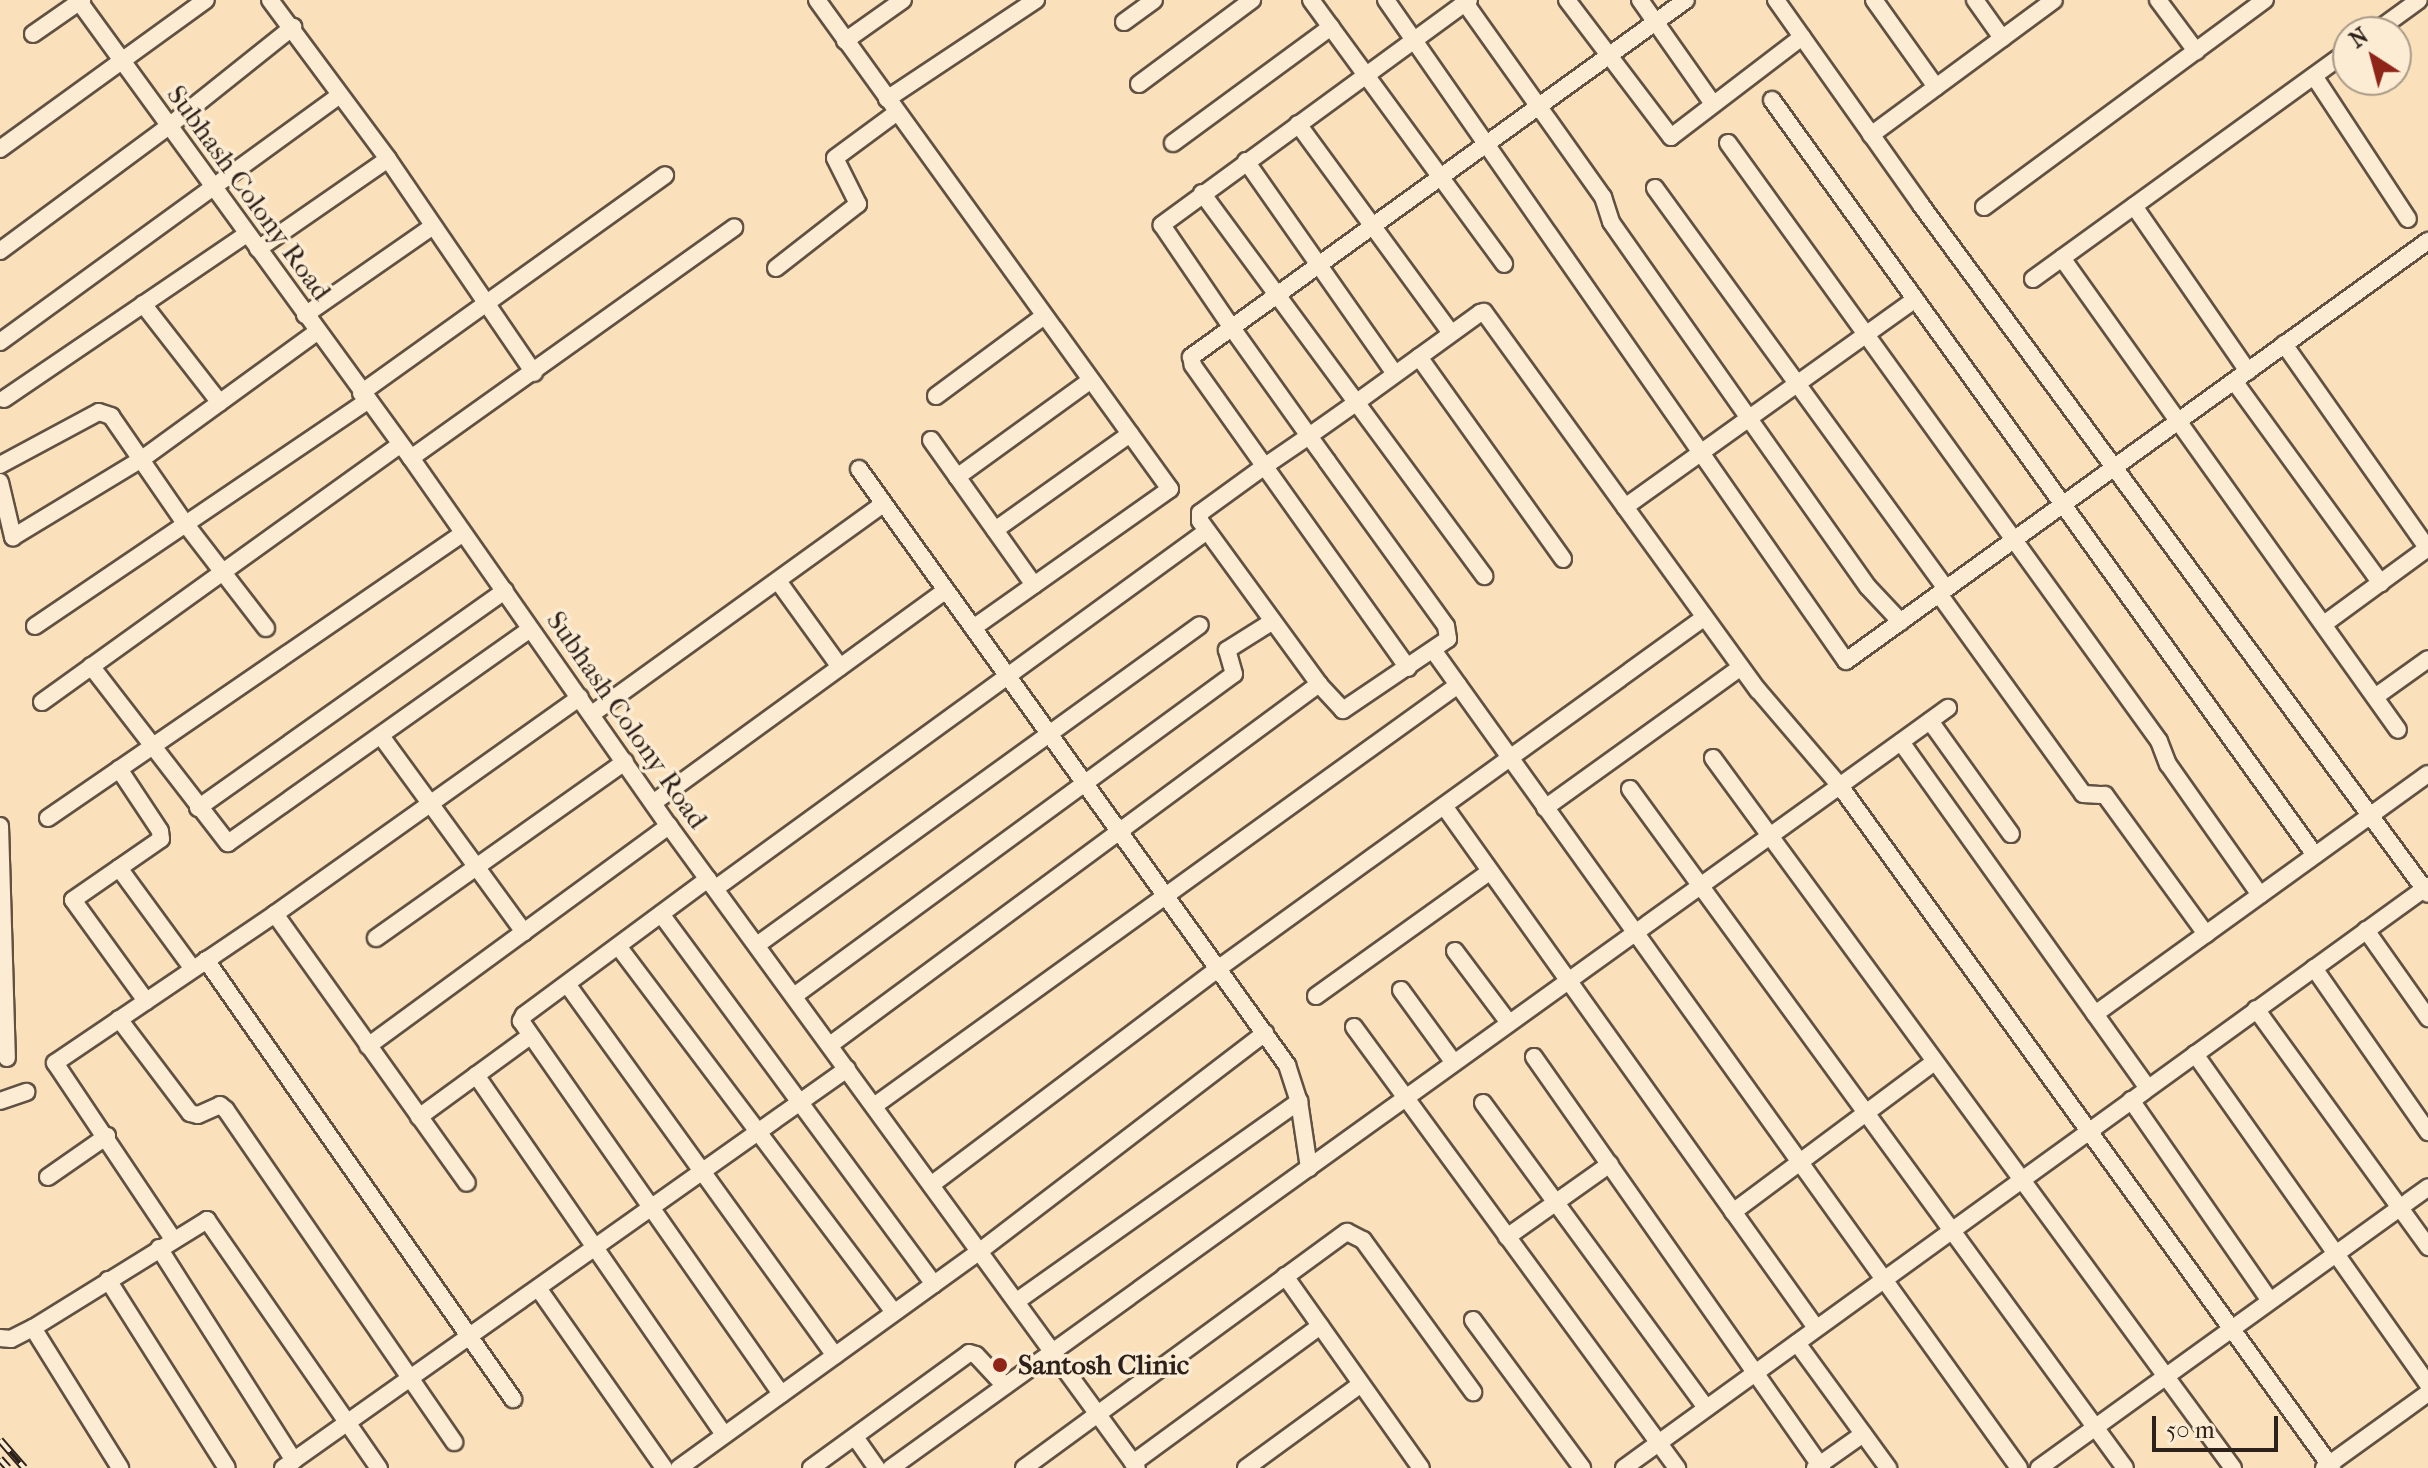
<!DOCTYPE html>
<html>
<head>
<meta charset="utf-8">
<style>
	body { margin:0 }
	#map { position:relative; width:2428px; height:1468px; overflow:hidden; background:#fae1bb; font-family:"IM FELL French Canon",serif }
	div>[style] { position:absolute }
	.roads { filter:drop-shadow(2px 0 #605143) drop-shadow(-2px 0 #605143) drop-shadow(0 2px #605143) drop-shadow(0 -2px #605143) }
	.street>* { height:16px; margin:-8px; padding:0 8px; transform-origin:8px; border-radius:8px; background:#fcecd3 }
	.rail>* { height:8px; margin-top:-4px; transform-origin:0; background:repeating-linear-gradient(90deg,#fcecd3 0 15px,#2d211b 0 30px); box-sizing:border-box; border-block:2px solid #2d211b }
	.dots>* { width:22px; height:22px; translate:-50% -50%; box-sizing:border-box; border:4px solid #fcecd3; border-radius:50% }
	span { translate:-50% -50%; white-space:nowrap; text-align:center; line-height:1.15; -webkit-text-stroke:7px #fcecd3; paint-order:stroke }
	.street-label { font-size:28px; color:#2d211b }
	.poi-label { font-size:28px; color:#2d211b; font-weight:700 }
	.left { translate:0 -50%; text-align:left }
	.north { position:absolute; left:2332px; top:16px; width:80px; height:80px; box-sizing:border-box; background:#fcecd3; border:2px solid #a99b89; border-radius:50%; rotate:324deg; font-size:22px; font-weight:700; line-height:32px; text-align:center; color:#2d211b }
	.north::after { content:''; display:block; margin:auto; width:28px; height:36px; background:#8f2418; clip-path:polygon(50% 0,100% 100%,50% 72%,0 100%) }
	.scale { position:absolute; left:2152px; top:1416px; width:126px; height:36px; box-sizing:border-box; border:4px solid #2d211b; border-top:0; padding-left:10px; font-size:24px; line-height:28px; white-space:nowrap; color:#2d211b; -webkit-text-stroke:6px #fcecd3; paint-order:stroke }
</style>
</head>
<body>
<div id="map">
	<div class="roads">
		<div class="street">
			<i style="left:78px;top:0;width:566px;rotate:53.98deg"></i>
			<i style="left:411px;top:458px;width:449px;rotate:55deg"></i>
			<i style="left:669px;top:826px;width:794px;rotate:53.91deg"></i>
			<i style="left:270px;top:0;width:198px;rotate:53.4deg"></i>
			<i style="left:388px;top:159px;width:259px;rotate:55.7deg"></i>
			<i style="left:817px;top:0;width:603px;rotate:54.18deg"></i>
			<i style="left:1170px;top:489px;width:241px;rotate:144.8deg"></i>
			<i style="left:1311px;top:0;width:327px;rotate:53.8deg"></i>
			<i style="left:1386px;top:0;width:805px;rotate:55.17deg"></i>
			<i style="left:1846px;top:661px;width:718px;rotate:-35.82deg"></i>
			<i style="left:1463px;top:0;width:242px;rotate:54.6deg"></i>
			<i style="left:1603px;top:197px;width:26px;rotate:72deg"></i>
			<i style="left:1611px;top:222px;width:242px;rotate:54.9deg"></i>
			<i style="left:1750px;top:420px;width:204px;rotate:54.8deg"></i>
			<i style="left:1868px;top:587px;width:48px;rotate:46.7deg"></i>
			<i style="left:1469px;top:0;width:381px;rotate:143.8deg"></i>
			<i style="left:1162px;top:225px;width:125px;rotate:55.8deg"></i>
			<i style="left:1232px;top:328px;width:133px;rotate:54.5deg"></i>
			<i style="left:1309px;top:436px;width:31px;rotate:54deg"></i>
			<i style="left:1327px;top:461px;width:203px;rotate:54.2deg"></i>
			<i style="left:1446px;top:626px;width:13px;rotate:81deg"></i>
			<i style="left:1448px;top:639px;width:127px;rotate:145.9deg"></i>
			<i style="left:1343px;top:710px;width:35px;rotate:-133deg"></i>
			<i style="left:1319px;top:684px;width:202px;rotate:-126.1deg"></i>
			<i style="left:1200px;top:521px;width:8px;rotate:-90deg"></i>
			<i style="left:1200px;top:513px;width:80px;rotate:-35.9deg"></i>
			<i style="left:1265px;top:466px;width:53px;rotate:-34.3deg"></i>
			<i style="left:1309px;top:436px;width:59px;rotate:-35.3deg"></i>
			<i style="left:1357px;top:402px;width:152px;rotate:-35.9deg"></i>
			<i style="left:1480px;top:313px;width:4px;rotate:-14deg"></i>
			<i style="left:1484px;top:312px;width:467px;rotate:54.1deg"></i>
			<i style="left:1758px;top:690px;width:126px;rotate:49.5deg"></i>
			<i style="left:1840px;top:786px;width:841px;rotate:54.19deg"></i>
			<i style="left:1567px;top:0;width:172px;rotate:52.8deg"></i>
			<i style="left:1671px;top:137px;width:165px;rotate:-37.4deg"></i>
			<i style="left:1640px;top:0;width:127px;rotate:54.9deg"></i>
			<i style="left:1776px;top:0;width:251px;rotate:54.7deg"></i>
			<i style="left:1921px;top:205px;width:855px;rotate:53.65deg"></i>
			<i style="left:1874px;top:0;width:107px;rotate:54.5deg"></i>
			<i style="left:1975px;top:0;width:47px;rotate:54.6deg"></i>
			<i style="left:2158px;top:0;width:64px;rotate:53.3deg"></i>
			<i style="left:1124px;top:22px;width:37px;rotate:-36deg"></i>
			<i style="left:2375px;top:32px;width:54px;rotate:-36deg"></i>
			<i style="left:33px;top:34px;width:60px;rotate:-34.8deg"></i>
			<i style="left:845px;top:41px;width:71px;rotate:-35.3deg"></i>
			<i style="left:2314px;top:76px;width:171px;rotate:56.7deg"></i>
			<i style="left:1139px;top:84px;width:141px;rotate:-36.6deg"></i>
			<i style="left:887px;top:99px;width:179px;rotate:-33.6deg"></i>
			<i style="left:1772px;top:100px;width:930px;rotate:54.28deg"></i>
			<i style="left:1298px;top:124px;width:259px;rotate:53.8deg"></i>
			<i style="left:1871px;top:135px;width:227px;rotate:-36.4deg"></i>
			<i style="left:1173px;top:143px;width:196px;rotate:-36.3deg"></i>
			<i style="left:1728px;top:143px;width:737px;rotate:54.22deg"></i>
			<i style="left:2159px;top:741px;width:25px;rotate:69deg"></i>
			<i style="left:2168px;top:764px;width:160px;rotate:54.9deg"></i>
			<i style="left:0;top:149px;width:254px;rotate:-35.9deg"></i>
			<i style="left:1246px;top:161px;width:260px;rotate:55deg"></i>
			<i style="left:1655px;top:188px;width:495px;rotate:54deg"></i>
			<i style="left:1202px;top:193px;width:476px;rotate:53.6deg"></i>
			<i style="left:2134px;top:206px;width:201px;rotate:55.4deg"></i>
			<i style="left:1984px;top:207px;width:349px;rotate:-36.4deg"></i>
			<i style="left:258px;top:249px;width:158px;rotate:-34.7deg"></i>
			<i style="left:0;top:251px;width:210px;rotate:-36.5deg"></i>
			<i style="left:169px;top:126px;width:159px;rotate:-38.6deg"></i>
			<i style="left:2062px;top:258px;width:579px;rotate:54.55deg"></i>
			<i style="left:776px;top:268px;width:104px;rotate:-38deg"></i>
			<i style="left:858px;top:204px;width:51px;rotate:-116.6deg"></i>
			<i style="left:835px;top:158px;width:76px;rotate:-36.4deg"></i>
			<i style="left:2033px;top:279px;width:389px;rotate:-35.9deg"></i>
			<i style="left:143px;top:304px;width:125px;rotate:52.1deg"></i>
			<i style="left:305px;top:315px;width:156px;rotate:-34.8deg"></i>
			<i style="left:0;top:342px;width:420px;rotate:-36deg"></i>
			<i style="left:2284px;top:344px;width:251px;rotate:54.9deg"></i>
			<i style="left:1419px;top:357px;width:248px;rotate:54.5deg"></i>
			<i style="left:2234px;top:381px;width:250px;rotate:54deg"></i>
			<i style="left:361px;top:393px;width:374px;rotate:-35.6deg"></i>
			<i style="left:936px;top:396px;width:134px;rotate:-36.5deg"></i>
			<i style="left:4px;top:399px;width:294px;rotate:-34.2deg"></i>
			<i style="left:931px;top:440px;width:178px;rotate:54.6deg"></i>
			<i style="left:411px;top:458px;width:397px;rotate:-35.5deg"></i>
			<i style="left:0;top:465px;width:112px;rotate:-28.2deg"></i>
			<i style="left:99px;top:412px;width:13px;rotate:18deg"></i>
			<i style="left:111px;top:416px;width:129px;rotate:55.4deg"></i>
			<i style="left:184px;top:522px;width:134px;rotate:52.3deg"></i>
			<i style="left:859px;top:469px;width:734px;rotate:54.32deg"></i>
			<i style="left:1287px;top:1065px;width:38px;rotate:72deg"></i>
			<i style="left:1299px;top:1101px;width:68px;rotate:81.5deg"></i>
			<i style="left:957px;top:477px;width:165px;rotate:-35.9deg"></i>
			<i style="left:0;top:482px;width:57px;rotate:76.7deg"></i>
			<i style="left:13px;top:537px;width:151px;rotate:-31.2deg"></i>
			<i style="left:142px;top:459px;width:216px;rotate:-36deg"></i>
			<i style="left:1625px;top:507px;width:357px;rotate:-35.6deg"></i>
			<i style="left:995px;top:530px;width:166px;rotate:-35.4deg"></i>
			<i style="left:778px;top:581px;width:106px;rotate:54.2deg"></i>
			<i style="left:1939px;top:594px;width:246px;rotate:54.2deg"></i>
			<i style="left:2083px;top:794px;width:22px;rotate:3deg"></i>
			<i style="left:2105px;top:795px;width:172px;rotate:54deg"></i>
			<i style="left:2324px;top:624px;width:129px;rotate:-36.2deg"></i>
			<i style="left:35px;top:626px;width:401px;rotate:-34.1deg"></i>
			<i style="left:1433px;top:650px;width:1006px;rotate:54.38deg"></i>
			<i style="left:91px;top:666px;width:224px;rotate:52.3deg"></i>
			<i style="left:228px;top:843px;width:370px;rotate:-35.3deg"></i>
			<i style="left:1408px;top:668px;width:372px;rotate:-125.4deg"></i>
			<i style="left:1193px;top:365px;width:8px;rotate:-104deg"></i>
			<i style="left:1191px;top:357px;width:610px;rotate:-35.8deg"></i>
			<i style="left:2375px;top:697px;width:65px;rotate:-35.6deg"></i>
			<i style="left:42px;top:702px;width:440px;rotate:-35.7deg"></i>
			<i style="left:592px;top:714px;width:359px;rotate:-35.8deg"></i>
			<i style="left:1930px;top:721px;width:139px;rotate:54.4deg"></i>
			<i style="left:381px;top:736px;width:243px;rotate:53.9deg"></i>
			<i style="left:1901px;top:742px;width:425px;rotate:54.5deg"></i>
			<i style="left:1713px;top:758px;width:880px;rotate:53.78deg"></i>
			<i style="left:119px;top:769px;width:74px;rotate:56.5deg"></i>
			<i style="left:160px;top:831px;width:8px;rotate:83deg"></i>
			<i style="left:161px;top:839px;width:107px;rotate:145.3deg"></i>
			<i style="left:73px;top:900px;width:125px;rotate:54.1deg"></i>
			<i style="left:1630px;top:789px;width:840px;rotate:53.91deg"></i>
			<i style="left:653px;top:803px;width:362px;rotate:-36deg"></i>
			<i style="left:1444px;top:806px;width:641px;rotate:54.52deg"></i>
			<i style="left:198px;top:808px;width:376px;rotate:-35.3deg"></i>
			<i style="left:1545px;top:808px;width:241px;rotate:-35.7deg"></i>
			<i style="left:48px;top:818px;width:502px;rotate:-34.45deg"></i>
			<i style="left:0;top:826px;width:232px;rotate:88.3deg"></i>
			<i style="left:119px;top:868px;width:125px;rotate:53.8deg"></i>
			<i style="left:708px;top:879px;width:229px;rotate:143.5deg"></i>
			<i style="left:524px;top:1015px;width:7px;rotate:117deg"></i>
			<i style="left:521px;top:1021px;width:455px;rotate:55.1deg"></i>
			<i style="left:716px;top:888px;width:607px;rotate:-36.02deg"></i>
			<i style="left:275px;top:914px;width:330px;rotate:54.5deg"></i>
			<i style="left:661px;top:914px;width:460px;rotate:53.6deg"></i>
			<i style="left:2366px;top:930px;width:108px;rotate:54.8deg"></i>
			<i style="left:376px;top:938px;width:305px;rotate:-35.3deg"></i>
			<i style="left:757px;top:945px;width:546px;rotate:-35.84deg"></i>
			<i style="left:618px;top:946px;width:458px;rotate:53deg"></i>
			<i style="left:1455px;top:951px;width:90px;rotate:53.1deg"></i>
			<i style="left:206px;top:960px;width:536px;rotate:55.03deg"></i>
			<i style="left:2314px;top:968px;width:200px;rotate:55.2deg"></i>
			<i style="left:567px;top:984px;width:458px;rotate:54.2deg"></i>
			<i style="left:1401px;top:990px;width:90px;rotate:54deg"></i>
			<i style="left:794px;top:996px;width:545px;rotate:-36.2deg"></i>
			<i style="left:1234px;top:674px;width:25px;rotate:-106deg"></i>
			<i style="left:1227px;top:650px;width:54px;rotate:-32.2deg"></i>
			<i style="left:1316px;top:996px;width:213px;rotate:-35.6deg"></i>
			<i style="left:2256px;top:1009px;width:294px;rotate:54.1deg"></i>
			<i style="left:2095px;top:1014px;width:410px;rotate:-35.8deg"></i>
			<i style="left:119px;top:1019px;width:118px;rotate:52.9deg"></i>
			<i style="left:190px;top:1113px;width:8px;rotate:14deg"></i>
			<i style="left:198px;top:1115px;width:24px;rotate:-24deg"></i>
			<i style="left:220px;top:1105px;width:8px;rotate:40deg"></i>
			<i style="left:226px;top:1110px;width:403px;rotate:55.5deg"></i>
			<i style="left:1354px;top:1027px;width:547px;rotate:53.78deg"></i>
			<i style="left:830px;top:1045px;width:608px;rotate:-36.44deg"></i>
			<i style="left:368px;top:1046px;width:373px;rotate:-36.2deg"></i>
			<i style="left:2195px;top:1054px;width:404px;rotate:54.8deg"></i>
			<i style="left:1534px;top:1057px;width:502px;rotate:54.98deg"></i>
			<i style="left:476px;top:1075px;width:437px;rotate:55.4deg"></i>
			<i style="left:2131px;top:1100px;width:244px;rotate:55.3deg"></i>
			<i style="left:0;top:1101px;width:28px;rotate:-19deg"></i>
			<i style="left:1483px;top:1103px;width:378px;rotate:53.8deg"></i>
			<i style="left:874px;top:1106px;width:720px;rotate:-35.79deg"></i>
			<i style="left:419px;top:1117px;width:137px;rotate:-36.1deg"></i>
			<i style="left:48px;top:1177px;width:72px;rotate:-34.8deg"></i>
			<i style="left:931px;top:1185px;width:361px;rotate:-37deg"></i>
			<i style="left:1219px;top:968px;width:599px;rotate:-35.84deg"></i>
			<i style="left:1733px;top:1212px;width:251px;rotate:-36.7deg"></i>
			<i style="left:1507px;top:1237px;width:126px;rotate:-35.3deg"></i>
			<i style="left:173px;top:1239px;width:212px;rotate:-123.8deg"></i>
			<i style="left:55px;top:1063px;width:266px;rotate:-34.1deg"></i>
			<i style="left:275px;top:914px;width:374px;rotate:-35.4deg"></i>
			<i style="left:159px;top:1248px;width:252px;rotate:57.6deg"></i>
			<i style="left:1285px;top:1276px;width:235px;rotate:54.7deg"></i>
			<i style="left:108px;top:1280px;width:222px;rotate:57.7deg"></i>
			<i style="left:538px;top:1288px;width:220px;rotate:55deg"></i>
			<i style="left:1017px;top:1301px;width:346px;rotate:-35.3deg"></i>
			<i style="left:1473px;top:1320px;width:184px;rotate:53.6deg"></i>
			<i style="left:33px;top:1328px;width:165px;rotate:58.1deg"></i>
			<i style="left:0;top:1338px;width:11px;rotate:5deg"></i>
			<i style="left:11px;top:1339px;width:25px;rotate:-27deg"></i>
			<i style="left:33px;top:1328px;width:205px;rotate:-31.8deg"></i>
			<i style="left:207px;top:1220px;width:302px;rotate:55.3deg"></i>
			<i style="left:1797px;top:1343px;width:155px;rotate:53.9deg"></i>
			<i style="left:855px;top:1437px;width:38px;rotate:55deg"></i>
			<i style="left:1133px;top:1463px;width:232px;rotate:-36.2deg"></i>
			<i style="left:283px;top:1468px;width:691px;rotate:-35.28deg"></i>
			<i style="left:679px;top:1468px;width:371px;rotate:-35.8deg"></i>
			<i style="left:980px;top:1251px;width:359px;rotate:-37.4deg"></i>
			<i style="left:811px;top:1468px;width:195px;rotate:-36deg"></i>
			<i style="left:969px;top:1353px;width:7px;rotate:16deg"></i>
			<i style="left:976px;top:1355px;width:42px;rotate:46.9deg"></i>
			<i style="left:891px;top:1468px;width:1302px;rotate:-35.72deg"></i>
			<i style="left:1024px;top:1468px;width:400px;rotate:-36.2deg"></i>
			<i style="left:1347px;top:1232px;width:18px;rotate:27deg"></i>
			<i style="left:1363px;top:1240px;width:188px;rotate:54.1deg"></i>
			<i style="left:1246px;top:1468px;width:142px;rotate:-36.1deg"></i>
			<i style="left:1624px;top:1468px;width:993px;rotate:-35.9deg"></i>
			<i style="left:1815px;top:1468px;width:59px;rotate:-35.3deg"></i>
			<i style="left:2039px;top:1468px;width:480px;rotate:-35.8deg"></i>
			<i style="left:2324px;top:1468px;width:128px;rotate:-35.8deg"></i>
		</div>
	</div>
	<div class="rail">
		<i style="left:0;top:1440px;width:37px;rotate:49deg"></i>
		<i style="left:0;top:1459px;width:12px;rotate:48deg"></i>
	</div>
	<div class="dots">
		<i style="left:1000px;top:1365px;background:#8f2418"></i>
	</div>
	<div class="street-label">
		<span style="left:249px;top:193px;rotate:54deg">Subhash Colony Road</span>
		<span style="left:627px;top:720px;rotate:55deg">Subhash Colony Road</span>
	</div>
	<div class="poi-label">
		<span class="left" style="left:1018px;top:1365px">Santosh Clinic</span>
	</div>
	<div class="north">N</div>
	<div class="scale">50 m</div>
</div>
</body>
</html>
